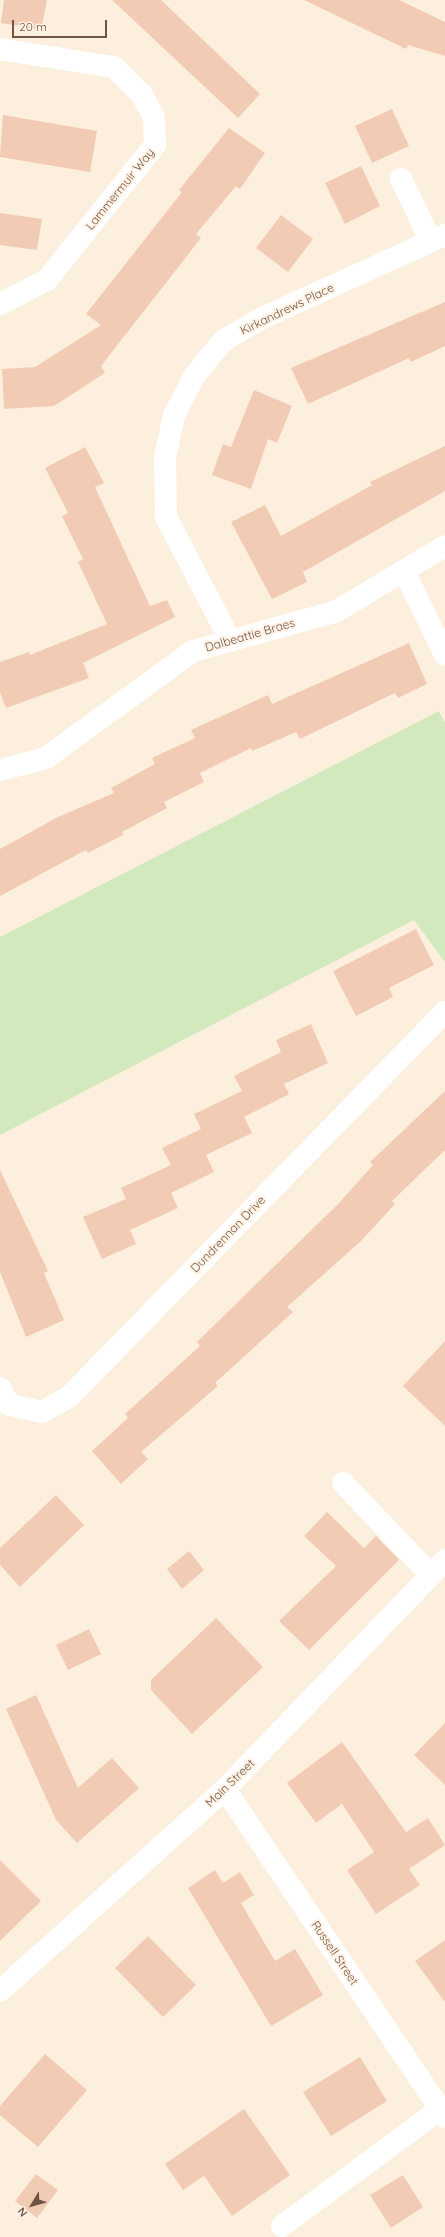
<!DOCTYPE html>
<html>
<head>
<meta charset="utf-8">
<style>
	body { margin:0 }
	#map { position:relative; width:445px; height:2237px; overflow:hidden; background:#fcefde; font-family:Quicksand,sans-serif }
	div>[style] { position:absolute }
	.green>* { inset:0; background:#d1e9bd }
	.building>* { inset:0; background:#f2cbb5 }
	.minor>* { height:22px; margin:-11px; padding:0 11px; transform-origin:11px; border-radius:11px; background:#fff }
	span { translate:-50% -50%; white-space:nowrap; text-align:center; line-height:1.15; -webkit-text-stroke:4px #fff3e5; paint-order:stroke }
	.street-label { font-size:12px; color:#725446 }
	.north { position:absolute; left:12px; top:2185px; width:40px; height:40px; -webkit-text-stroke:3px #fff3e5; paint-order:stroke; rotate:233deg; font-size:11px; font-weight:700; line-height:16px; text-align:center; color:#725446 }
	.north::after { content:''; display:block; margin:auto; width:14px; height:18px; background:#725446; clip-path:polygon(50% 0,100% 100%,50% 72%,0 100%) }
	.scale { position:absolute; left:12px; top:20px; width:95px; height:18px; box-sizing:border-box; border:2px solid #725446; border-top:0; padding-left:5px; font-size:12px; line-height:14px; white-space:nowrap; color:#725446; -webkit-text-stroke:3px #fff3e5; paint-order:stroke }
</style>
</head>
<body>
<div id="map">
	<div class="green">
		<i style="clip-path:polygon(439px 711px,445px 723px,445px 962px,414px 920px,0 1135px,0 937px)"></i>
	</div>
	<div class="building">
		<i style="clip-path:polygon(4px 0,47px 0,41px 30px,1px 23px)"></i>
		<i style="clip-path:polygon(112px 0,161px 0,260px 94px,238px 118px)"></i>
		<i style="clip-path:polygon(304px 0,399px 0,445px 22px,445px 56px,408px 45px,406px 49px)"></i>
		<i style="clip-path:polygon(392px 109px,409px 146px,372px 163px,355px 126px)"></i>
		<i style="clip-path:polygon(3px 115px,97px 131px,90px 172px,0 157px)"></i>
		<i style="clip-path:polygon(229px 128px,265px 153px,240px 189px,236px 186px,196px 234px,201px 238px,101px 366px,105px 373px,54px 406px,4px 409px,2px 369px,35px 367px,101px 325px,86px 314px,182px 192px,179px 190px)"></i>
		<i style="clip-path:polygon(361px 166px,380px 206px,345px 224px,325px 183px)"></i>
		<i style="clip-path:polygon(0 213px,42px 219px,37px 250px,0 245px)"></i>
		<i style="clip-path:polygon(281px 215px,313px 239px,288px 272px,256px 248px)"></i>
		<i style="clip-path:polygon(445px 302px,445px 346px,411px 362px,409px 358px,308px 404px,291px 368px)"></i>
		<i style="clip-path:polygon(254px 390px,292px 406px,277px 443px,268px 439px,251px 489px,212px 475px,223px 444px,231px 447px)"></i>
		<i style="clip-path:polygon(445px 446px,445px 491px,303px 572px,307px 582px,272px 599px,231px 522px,265px 505px,281px 536px,372px 485px,370px 482px)"></i>
		<i style="clip-path:polygon(85px 447px,104px 483px,95px 487px,150px 606px,167px 600px,175px 617px,83px 663px,89px 678px,6px 708px,0 692px,0 662px,29px 652px,30px 655px,107px 624px,78px 562px,83px 559px,62px 516px,68px 513px,45px 468px)"></i>
		<i style="clip-path:polygon(409px 643px,427px 684px,398px 698px,395px 693px,300px 739px,296px 732px,252px 751px,251px 748px,200px 773px,204px 782px,164px 802px,167px 808px,122px 832px,123px 835px,88px 853px,86px 850px,0 896px,0 849px,58px 817px,114px 793px,111px 788px,155px 764px,152px 758px,195px 738px,191px 730px,268px 695px,272px 704px)"></i>
		<i style="clip-path:polygon(416px 929px,434px 965px,389px 988px,393px 997px,356px 1016px,333px 971px)"></i>
		<i style="clip-path:polygon(311px 1024px,328px 1063px,284px 1084px,289px 1094px,244px 1117px,252px 1133px,206px 1155px,214px 1172px,171px 1193px,178px 1208px,130px 1230px,136px 1244px,102px 1259px,83px 1217px,126px 1199px,121px 1188px,171px 1165px,162px 1148px,201px 1129px,194px 1114px,242px 1091px,234px 1076px,281px 1052px,276px 1040px)"></i>
		<i style="clip-path:polygon(445px 1091px,445px 1150px,392px 1201px,395px 1204px,361px 1241px,287px 1307px,293px 1312px,215px 1383px,218px 1386px,141px 1452px,148px 1459px,121px 1484px,92px 1451px,128px 1418px,125px 1414px,200px 1346px,197px 1342px,339px 1203px,373px 1165px,370px 1162px)"></i>
		<i style="clip-path:polygon(0 1170px,48px 1271px,44px 1273px,64px 1320px,26px 1337px,0 1272px)"></i>
		<i style="clip-path:polygon(445px 1341px,445px 1426px,403px 1386px)"></i>
		<i style="clip-path:polygon(56px 1495px,84px 1525px,20px 1587px,0 1565px,0 1548px)"></i>
		<i style="clip-path:polygon(327px 1512px,364px 1548px,376px 1536px,399px 1560px,309px 1650px,279px 1621px,336px 1566px,304px 1536px)"></i>
		<i style="clip-path:polygon(189px 1551px,204px 1570px,182px 1589px,167px 1569px)"></i>
		<i style="clip-path:polygon(216px 1618px,263px 1667px,192px 1734px,151px 1690px,151px 1680px)"></i>
		<i style="clip-path:polygon(89px 1629px,101px 1654px,68px 1670px,56px 1645px)"></i>
		<i style="clip-path:polygon(36px 1695px,78px 1788px,112px 1758px,139px 1788px,77px 1843px,56px 1820px,6px 1709px)"></i>
		<i style="clip-path:polygon(445px 1723px,445px 1785px,414px 1755px)"></i>
		<i style="clip-path:polygon(342px 1742px,406px 1832px,428px 1818px,445px 1845px,409px 1869px,420px 1885px,376px 1914px,347px 1870px,374px 1852px,342px 1804px,316px 1823px,287px 1783px)"></i>
		<i style="clip-path:polygon(0 1860px,41px 1901px,0 1941px)"></i>
		<i style="clip-path:polygon(215px 1870px,223px 1883px,240px 1872px,254px 1895px,241px 1903px,275px 1961px,295px 1949px,323px 1995px,271px 2026px,188px 1888px)"></i>
		<i style="clip-path:polygon(148px 1936px,196px 1985px,163px 2017px,115px 1968px)"></i>
		<i style="clip-path:polygon(445px 1940px,445px 2002px,415px 1961px)"></i>
		<i style="clip-path:polygon(45px 2054px,87px 2090px,38px 2147px,0 2115px,0 2106px)"></i>
		<i style="clip-path:polygon(360px 2057px,387px 2101px,331px 2136px,303px 2092px)"></i>
		<i style="clip-path:polygon(244px 2109px,290px 2175px,232px 2216px,204px 2176px,183px 2190px,165px 2164px)"></i>
		<i style="clip-path:polygon(36px 2174px,58px 2190px,37px 2218px,15px 2201px)"></i>
		<i style="clip-path:polygon(403px 2175px,423px 2207px,391px 2228px,370px 2195px)"></i>
	</div>
	<div class="minor">
		<i style="left:0;top:49px;width:115px;rotate:9deg"></i>
		<i style="left:114px;top:67px;width:40px;rotate:45deg"></i>
		<i style="left:142px;top:95px;width:26px;rotate:62deg"></i>
		<i style="left:154px;top:118px;width:27px;rotate:88deg"></i>
		<i style="left:155px;top:145px;width:173px;rotate:128.7deg"></i>
		<i style="left:47px;top:280px;width:53px;rotate:152.9deg"></i>
		<i style="left:401px;top:179px;width:69px;rotate:64.2deg"></i>
		<i style="left:404px;top:571px;width:93px;rotate:64deg"></i>
		<i style="left:229px;top:638px;width:136px;rotate:-117.5deg"></i>
		<i style="left:166px;top:517px;width:59px;rotate:-91deg"></i>
		<i style="left:165px;top:458px;width:44px;rotate:-78.2deg"></i>
		<i style="left:174px;top:415px;width:45px;rotate:-62.3deg"></i>
		<i style="left:195px;top:375px;width:44px;rotate:-50.5deg"></i>
		<i style="left:223px;top:341px;width:45px;rotate:-30.5deg"></i>
		<i style="left:262px;top:318px;width:201px;rotate:-24.4deg"></i>
		<i style="left:0;top:770px;width:48px;rotate:-14.6deg"></i>
		<i style="left:46px;top:758px;width:182px;rotate:-36.1deg"></i>
		<i style="left:193px;top:651px;width:147px;rotate:-15.4deg"></i>
		<i style="left:335px;top:612px;width:128px;rotate:-31deg"></i>
		<i style="left:0;top:1388px;width:19px;rotate:62deg"></i>
		<i style="left:9px;top:1405px;width:34px;rotate:12deg"></i>
		<i style="left:42px;top:1412px;width:31px;rotate:-29deg"></i>
		<i style="left:69px;top:1397px;width:538px;rotate:-45.68deg"></i>
		<i style="left:343px;top:1483px;width:127px;rotate:46.3deg"></i>
		<i style="left:225px;top:1789px;width:395px;rotate:56.1deg"></i>
		<i style="left:0;top:1991px;width:302px;rotate:-41.9deg"></i>
		<i style="left:225px;top:1789px;width:318px;rotate:-46.1deg"></i>
		<i style="left:282px;top:2226px;width:197px;rotate:-36.5deg"></i>
	</div>
	<div class="street-label">
		<span style="left:120px;top:189px;rotate:-51deg">Lammermuir Way</span>
		<span style="left:287px;top:309px;rotate:-26deg">Kirkandrews Place</span>
		<span style="left:250px;top:635px;rotate:-16deg">Dalbeattie Braes</span>
		<span style="left:228px;top:1234px;rotate:-46deg">Dundrennan Drive</span>
		<span style="left:230px;top:1783px;rotate:-44deg">Main Street</span>
		<span style="left:335px;top:1953px;rotate:56deg">Russell Street</span>
	</div>
	<div class="north">N</div>
	<div class="scale">20 m</div>
</div>
</body>
</html>
